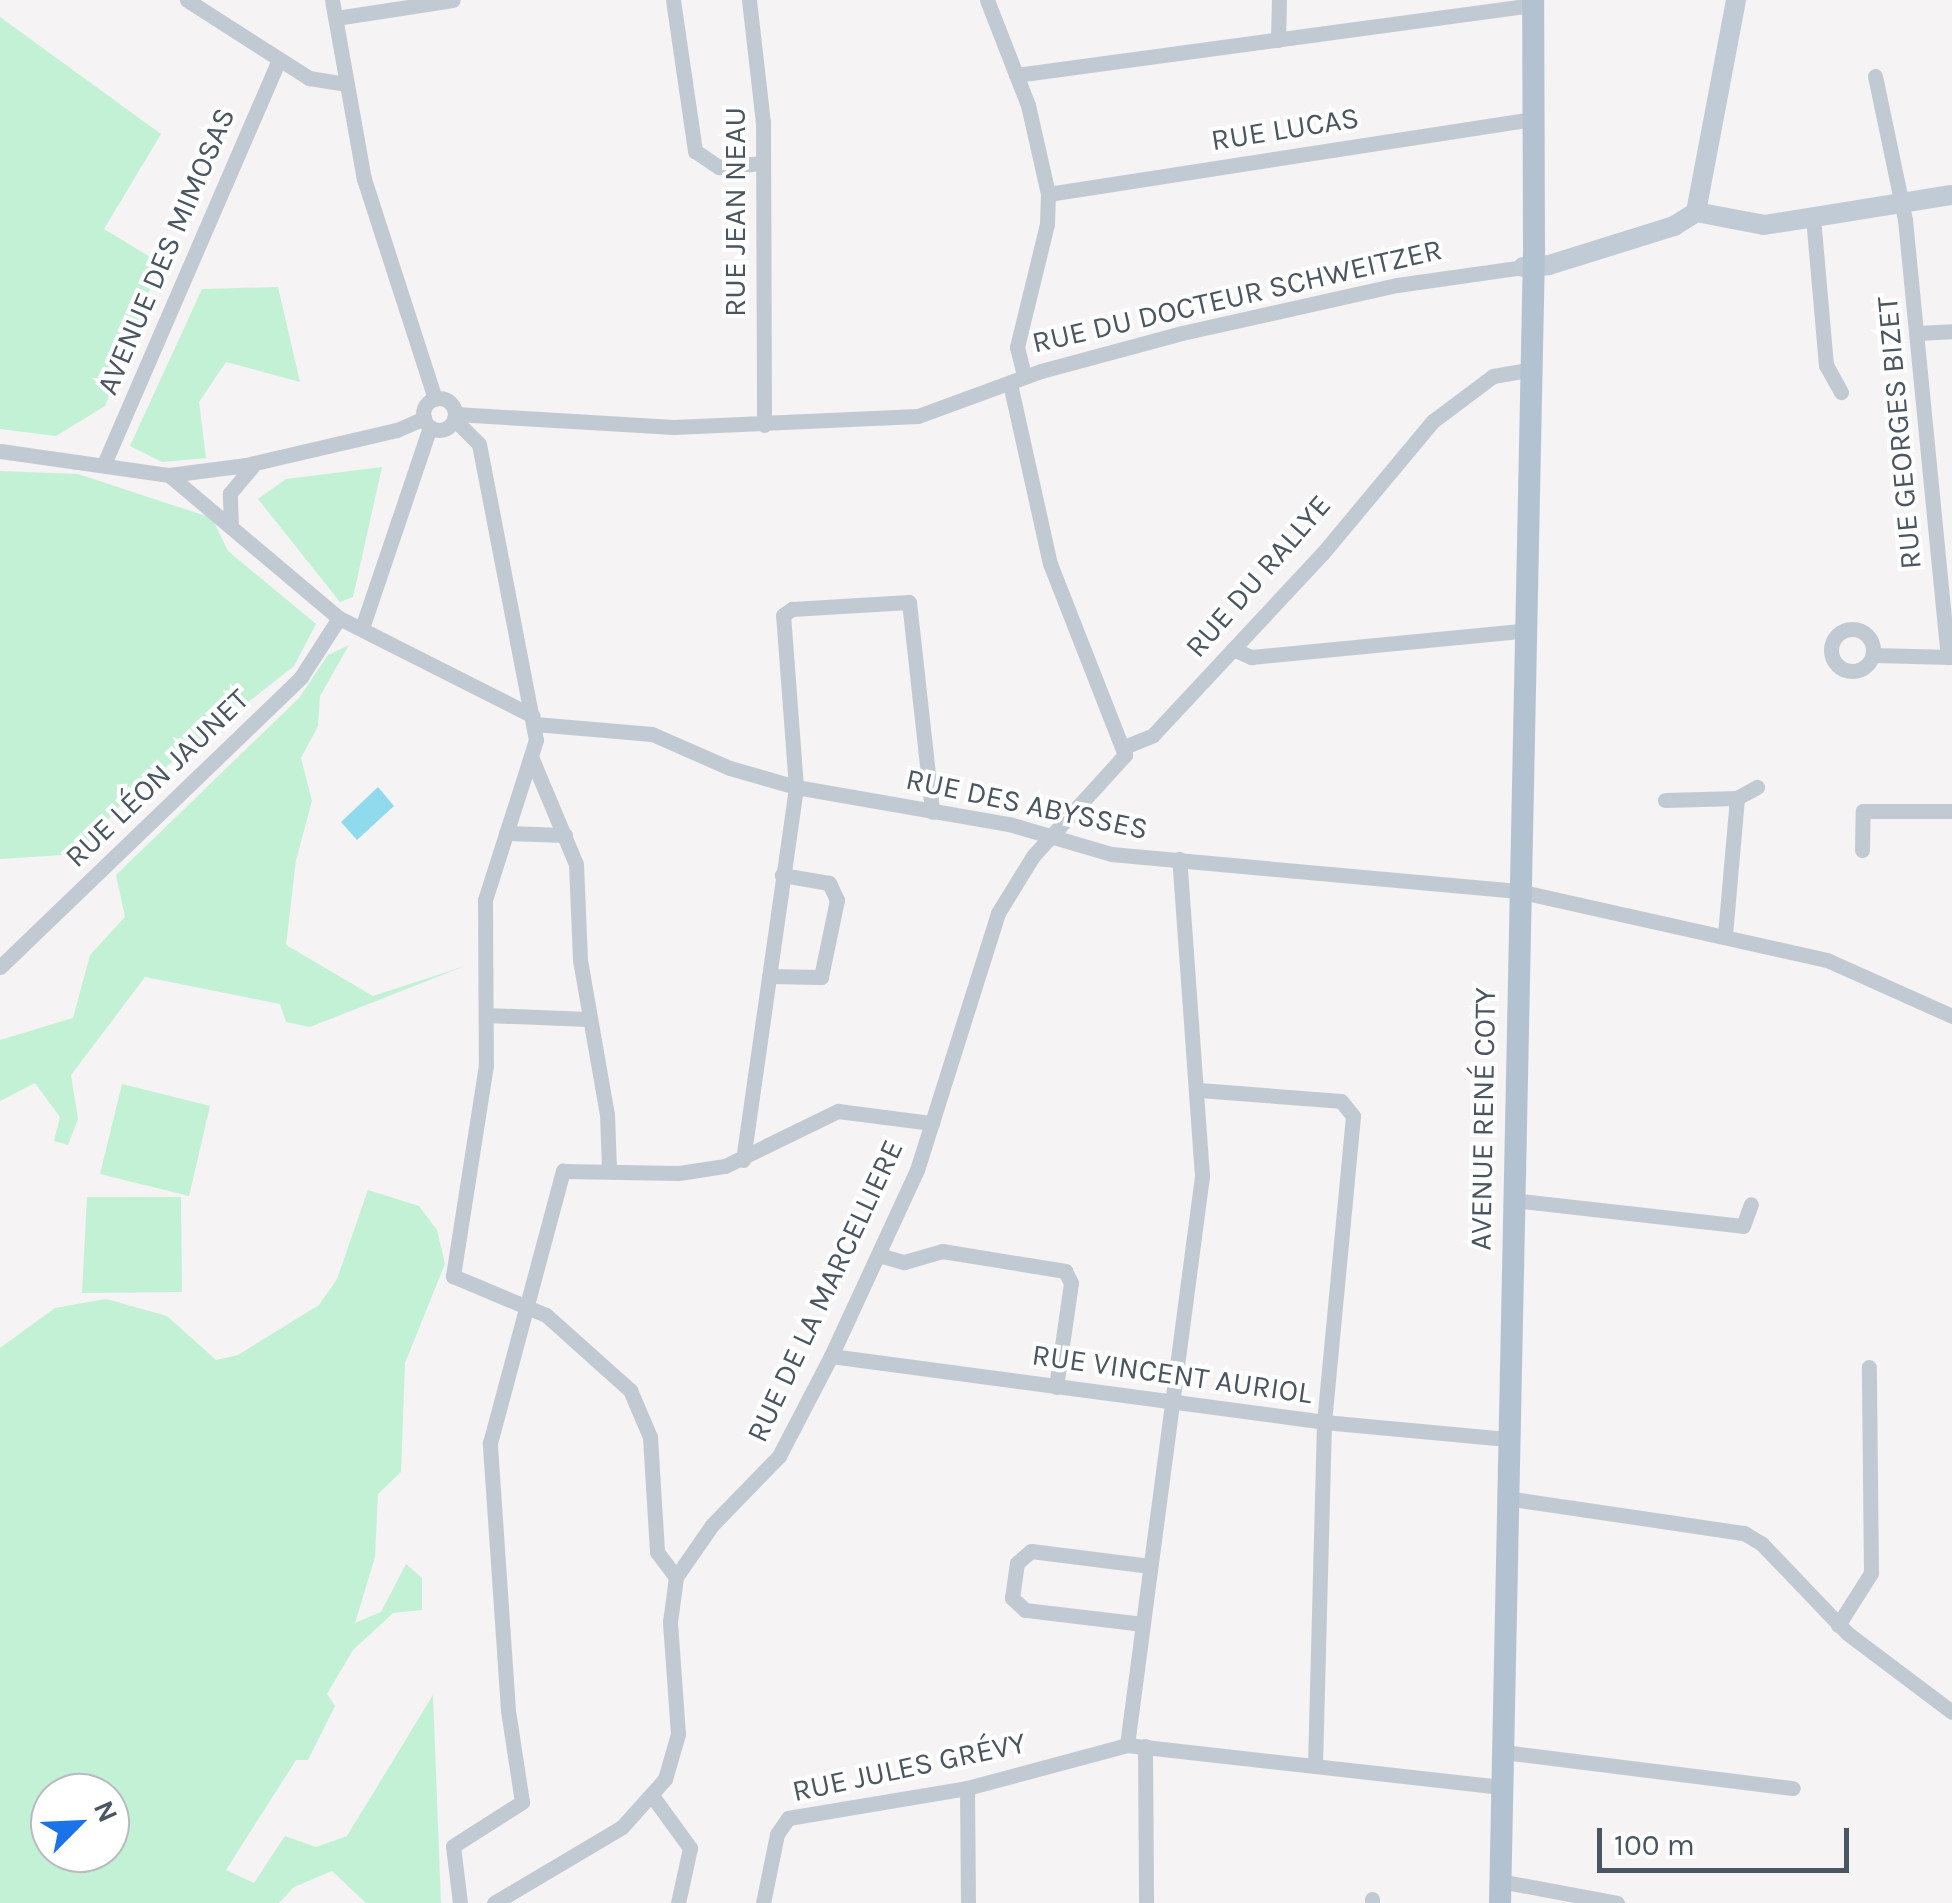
<!DOCTYPE html>
<html>
<head>
<meta charset="utf-8">
<style>
	body { margin:0 }
	#map { position:relative; width:1952px; height:1903px; overflow:hidden; background:#f5f3f3; font-family:Karla,sans-serif }
	div>[style] { position:absolute }
	.green>* { inset:0; background:#c3f1d5 }
	.water>* { inset:0; background:#90daee }
	.street>* { height:15px; margin:-7.5px; padding:0 7.5px; transform-origin:7.5px; border-radius:7.5px; background:#c1cad2 }
	.street>.ring { margin:-7.5px; padding:0; box-sizing:content-box; background:none; border:15px solid #c1cad2; border-radius:50% }
	.secondary>* { height:20px; margin:-10px; padding:0 10px; transform-origin:10px; border-radius:10px; background:#c1cbd6 }
	.primary>* { height:22px; margin:-11px; padding:0 11px; transform-origin:11px; border-radius:11px; background:#b3c2d1 }
	span { translate:-50% -50%; white-space:nowrap; text-align:center; line-height:1.15; -webkit-text-stroke:8px #fff; paint-order:stroke }
	.street-label { font-size:30px; color:#4a5661 }
	.north { position:absolute; left:30px; top:1773px; width:100px; height:100px; box-sizing:border-box; background:#fff; border:2px solid #b7bbc0; border-radius:50%; rotate:66deg; font-size:28px; font-weight:700; line-height:40px; text-align:center; color:#4a5661 }
	.north::after { content:''; display:block; margin:auto; width:35px; height:45px; background:#1a73e8; clip-path:polygon(50% 0,100% 100%,50% 72%,0 100%) }
	.scale { position:absolute; left:1597px; top:1828px; width:252px; height:45px; box-sizing:border-box; border:5px solid #4a5661; border-top:0; padding-left:12px; font-size:30px; line-height:35px; white-space:nowrap; color:#4a5661; -webkit-text-stroke:8px #fff; paint-order:stroke }
</style>
</head>
<body>
<div id="map">
	<div class="green">
		<i style="clip-path:polygon(0 17px,161px 134px,104px 229px,160px 263px,105px 406px,56px 436px,0 429px)"></i>
		<i style="clip-path:polygon(278px 287px,300px 382px,226px 362px,199px 402px,206px 458px,162px 462px,130px 446px,202px 289px)"></i>
		<i style="clip-path:polygon(382px 467px,353px 597px,340px 602px,258px 499px,286px 479px)"></i>
		<i style="clip-path:polygon(0 471px,78px 474px,212px 518px,228px 551px,316px 624px,294px 666px,130px 795px,77px 854px,0 859px)"></i>
		<i style="clip-path:polygon(349px 645px,320px 696px,318px 726px,301px 758px,312px 801px,296px 860px,286px 945px,373px 996px,465px 966px,310px 1027px,286px 1022px,280px 1004px,145px 977px,71px 1075px,78px 1119px,68px 1145px,54px 1141px,60px 1117px,35px 1083px,0 1101px,0 1040px,73px 1018px,90px 955px,125px 917px,116px 875px,299px 698px,328px 655px)"></i>
		<i style="clip-path:polygon(122px 1084px,210px 1106px,189px 1196px,100px 1174px)"></i>
		<i style="clip-path:polygon(evenodd,368px 1190px,419px 1206px,437px 1230px,445px 1264px,405px 1363px,401px 1472px,378px 1494px,375px 1557px,355px 1623px,381px 1612px,406px 1564px,422px 1578px,422px 1610px,393px 1613px,353px 1650px,327px 1694px,335px 1706px,308px 1760px,296px 1760px,226px 1870px,254px 1883px,285px 1836px,316px 1847px,347px 1836px,433px 1695px,441px 1903px,366px 1903px,332px 1871px,294px 1887px,279px 1903px,0 1903px,0 1348px,55px 1308px,106px 1299px,167px 1316px,216px 1360px,238px 1355px,319px 1305px,337px 1279px,368px 1190px,50px 1793px,110px 1793px,110px 1853px,50px 1853px,50px 1793px)"></i>
		<i style="clip-path:polygon(87px 1197px,181px 1197px,182px 1292px,82px 1293px)"></i>
	</div>
	<div class="water">
		<i style="clip-path:polygon(378px 787px,394px 806px,357px 840px,341px 822px)"></i>
	</div>
	<div class="street">
		<i style="left:187px;top:0;width:145px;rotate:32.6deg"></i>
		<i style="left:309px;top:78px;width:37px;rotate:9deg"></i>
		<i style="left:332px;top:0;width:182px;rotate:79.9deg"></i>
		<i style="left:364px;top:179px;width:231px;rotate:72.1deg"></i>
		<i style="left:673px;top:0;width:153px;rotate:81.7deg"></i>
		<i style="left:695px;top:151px;width:29px;rotate:34deg"></i>
		<i style="left:719px;top:167px;width:44px;rotate:-5.2deg"></i>
		<i style="left:749px;top:0;width:123px;rotate:83.5deg"></i>
		<i style="left:763px;top:122px;width:303px;rotate:89.8deg"></i>
		<i style="left:987px;top:0;width:113px;rotate:68.7deg"></i>
		<i style="left:1028px;top:105px;width:91px;rotate:77.3deg"></i>
		<i style="left:1048px;top:194px;width:30px;rotate:92deg"></i>
		<i style="left:1047px;top:224px;width:127px;rotate:103.7deg"></i>
		<i style="left:1017px;top:347px;width:30px;rotate:76deg"></i>
		<i style="left:336px;top:18px;width:118px;rotate:-8.7deg"></i>
		<i style="left:1278px;top:40px;width:40px;rotate:-88.6deg"></i>
		<i style="left:1016px;top:75px;width:522px;rotate:-7.71deg"></i>
		<i style="left:1875px;top:76px;width:147px;rotate:78.2deg"></i>
		<i style="left:1905px;top:220px;width:439px;rotate:84.4deg"></i>
		<i style="left:1048px;top:194px;width:489px;rotate:-8.8deg"></i>
		<i style="left:1813px;top:217px;width:149px;rotate:85deg"></i>
		<i style="left:1826px;top:365px;width:31px;rotate:61deg"></i>
		<i style="left:1918px;top:333px;width:34px;rotate:-3deg"></i>
		<i class="ring" style="left:423px;top:398px;width:17px;height:17px"></i>
		<i style="left:455px;top:414px;width:219px;rotate:3.4deg"></i>
		<i style="left:674px;top:427px;width:244px;rotate:-2.6deg"></i>
		<i style="left:918px;top:416px;width:131px;rotate:-20.1deg"></i>
		<i style="left:1041px;top:371px;width:146px;rotate:-15.1deg"></i>
		<i style="left:1182px;top:333px;width:220px;rotate:-12.6deg"></i>
		<i style="left:1397px;top:285px;width:127px;rotate:-8.1deg"></i>
		<i style="left:454px;top:419px;width:35px;rotate:45deg"></i>
		<i style="left:479px;top:444px;width:301px;rotate:79.1deg"></i>
		<i style="left:536px;top:740px;width:168px;rotate:107.7deg"></i>
		<i style="left:485px;top:900px;width:165px;rotate:89.7deg"></i>
		<i style="left:486px;top:1065px;width:214px;rotate:98.9deg"></i>
		<i style="left:453px;top:1276px;width:101px;rotate:22.8deg"></i>
		<i style="left:546px;top:1315px;width:113px;rotate:41.8deg"></i>
		<i style="left:630px;top:1390px;width:51px;rotate:66.9deg"></i>
		<i style="left:650px;top:1437px;width:115px;rotate:86.5deg"></i>
		<i style="left:657px;top:1552px;width:31px;rotate:53deg"></i>
		<i style="left:0;top:451px;width:171px;rotate:8.1deg"></i>
		<i style="left:169px;top:475px;width:78px;rotate:-7.4deg"></i>
		<i style="left:246px;top:465px;width:155px;rotate:-13.1deg"></i>
		<i style="left:397px;top:430px;width:30px;rotate:-24deg"></i>
		<i style="left:104px;top:464px;width:440px;rotate:-66.6deg"></i>
		<i style="left:169px;top:475px;width:222px;rotate:40.1deg"></i>
		<i style="left:339px;top:618px;width:217px;rotate:26.8deg"></i>
		<i style="left:231px;top:527px;width:34px;rotate:-92deg"></i>
		<i style="left:230px;top:493px;width:34px;rotate:-50deg"></i>
		<i style="left:362px;top:628px;width:212px;rotate:-71.3deg"></i>
		<i class="ring" style="left:1831px;top:629px;width:27px;height:27px"></i>
		<i style="left:1233px;top:649px;width:20px;rotate:24deg"></i>
		<i style="left:1251px;top:657px;width:273px;rotate:-5.5deg"></i>
		<i style="left:1873px;top:655px;width:79px;rotate:1.5deg"></i>
		<i style="left:535px;top:724px;width:117px;rotate:4.9deg"></i>
		<i style="left:652px;top:734px;width:85px;rotate:23.6deg"></i>
		<i style="left:730px;top:768px;width:69px;rotate:16.1deg"></i>
		<i style="left:796px;top:787px;width:216px;rotate:9.9deg"></i>
		<i style="left:1009px;top:824px;width:106px;rotate:16.4deg"></i>
		<i style="left:1111px;top:854px;width:409px;rotate:5.2deg"></i>
		<i style="left:1518px;top:891px;width:317px;rotate:12.6deg"></i>
		<i style="left:1827px;top:960px;width:137px;rotate:24.1deg"></i>
		<i style="left:1124px;top:747px;width:31px;rotate:-22deg"></i>
		<i style="left:1153px;top:735px;width:248px;rotate:-47deg"></i>
		<i style="left:1322px;top:554px;width:173px;rotate:-50.2deg"></i>
		<i style="left:1433px;top:421px;width:75px;rotate:-36.9deg"></i>
		<i style="left:1493px;top:376px;width:36px;rotate:-10deg"></i>
		<i style="left:532px;top:759px;width:114px;rotate:67.3deg"></i>
		<i style="left:576px;top:864px;width:96px;rotate:87.6deg"></i>
		<i style="left:580px;top:960px;width:156px;rotate:80.1deg"></i>
		<i style="left:607px;top:1114px;width:55px;rotate:87.9deg"></i>
		<i style="left:1665px;top:800px;width:72px;rotate:-1.6deg"></i>
		<i style="left:506px;top:833px;width:59px;rotate:1.9deg"></i>
		<i style="left:1862px;top:850px;width:39px;rotate:-89deg"></i>
		<i style="left:1863px;top:811px;width:89px"></i>
		<i style="left:1725px;top:935px;width:138px;rotate:-85deg"></i>
		<i style="left:1737px;top:798px;width:23px;rotate:-29deg"></i>
		<i style="left:0;top:967px;width:418px;rotate:-43.9deg"></i>
		<i style="left:301px;top:677px;width:70px;rotate:-57.2deg"></i>
		<i style="left:769px;top:976px;width:52px;rotate:1.1deg"></i>
		<i style="left:821px;top:977px;width:79px;rotate:-78.3deg"></i>
		<i style="left:837px;top:900px;width:19px;rotate:-115deg"></i>
		<i style="left:829px;top:883px;width:48px;rotate:-170.3deg"></i>
		<i style="left:486px;top:1015px;width:102px;rotate:2.2deg"></i>
		<i style="left:1199px;top:1090px;width:142px;rotate:4.4deg"></i>
		<i style="left:1341px;top:1101px;width:19px;rotate:51deg"></i>
		<i style="left:1353px;top:1116px;width:307px;rotate:95.4deg"></i>
		<i style="left:1324px;top:1422px;width:344px;rotate:91.5deg"></i>
		<i style="left:743px;top:1160px;width:377px;rotate:-81.9deg"></i>
		<i style="left:796px;top:787px;width:172px;rotate:-94.3deg"></i>
		<i style="left:783px;top:615px;width:11px;rotate:-34deg"></i>
		<i style="left:792px;top:609px;width:117px;rotate:-3.4deg"></i>
		<i style="left:909px;top:602px;width:211px;rotate:83.7deg"></i>
		<i style="left:1512px;top:1200px;width:232px;rotate:6.4deg"></i>
		<i style="left:1743px;top:1226px;width:23px;rotate:-70deg"></i>
		<i style="left:879px;top:1255px;width:26px;rotate:16deg"></i>
		<i style="left:904px;top:1262px;width:40px;rotate:-16deg"></i>
		<i style="left:942px;top:1251px;width:125px;rotate:9.2deg"></i>
		<i style="left:1065px;top:1271px;width:13px;rotate:63deg"></i>
		<i style="left:1071px;top:1283px;width:105px;rotate:98.2deg"></i>
		<i style="left:831px;top:1356px;width:497px;rotate:7.6deg"></i>
		<i style="left:1324px;top:1422px;width:184px;rotate:5.3deg"></i>
		<i style="left:1506px;top:1498px;width:241px;rotate:8.4deg"></i>
		<i style="left:1744px;top:1533px;width:21px;rotate:31deg"></i>
		<i style="left:1762px;top:1544px;width:123px;rotate:46.3deg"></i>
		<i style="left:1847px;top:1633px;width:131px;rotate:37deg"></i>
		<i style="left:1143px;top:1624px;width:119px;rotate:-173.2deg"></i>
		<i style="left:1025px;top:1610px;width:18px;rotate:-137deg"></i>
		<i style="left:1012px;top:1598px;width:35px;rotate:-82deg"></i>
		<i style="left:1017px;top:1563px;width:18px;rotate:-41deg"></i>
		<i style="left:1031px;top:1551px;width:120px;rotate:7.2deg"></i>
		<i style="left:1838px;top:1625px;width:62px;rotate:-57.6deg"></i>
		<i style="left:1871px;top:1573px;width:206px;rotate:-90.6deg"></i>
		<i style="left:1127px;top:1745px;width:574px;rotate:-82.49deg"></i>
		<i style="left:1202px;top:1176px;width:318px;rotate:-94.1deg"></i>
		<i style="left:1145px;top:1746px;width:157px;rotate:89.6deg"></i>
		<i style="left:1503px;top:1752px;width:292px;rotate:7.1deg"></i>
		<i style="left:967px;top:1788px;width:115px;rotate:89.5deg"></i>
		<i style="left:653px;top:1797px;width:63px;rotate:54deg"></i>
		<i style="left:690px;top:1848px;width:56px;rotate:102.3deg"></i>
		<i style="left:1500px;top:1881px;width:119px;rotate:10.6deg"></i>
		<i style="left:1372px;top:1899px;width:4px;rotate:90deg"></i>
		<i style="left:460px;top:1903px;width:57px;rotate:-97deg"></i>
		<i style="left:453px;top:1846px;width:82px;rotate:-32.5deg"></i>
		<i style="left:522px;top:1802px;width:93px;rotate:-98.7deg"></i>
		<i style="left:508px;top:1710px;width:268px;rotate:-93.9deg"></i>
		<i style="left:490px;top:1443px;width:282px;rotate:-75deg"></i>
		<i style="left:563px;top:1171px;width:116px;rotate:1deg"></i>
		<i style="left:679px;top:1173px;width:47px;rotate:-8.7deg"></i>
		<i style="left:725px;top:1166px;width:126px;rotate:-26deg"></i>
		<i style="left:838px;top:1111px;width:95px;rotate:7.3deg"></i>
		<i style="left:494px;top:1903px;width:149px;rotate:-30.7deg"></i>
		<i style="left:622px;top:1827px;width:64px;rotate:-48.1deg"></i>
		<i style="left:665px;top:1779px;width:47px;rotate:-73.9deg"></i>
		<i style="left:678px;top:1734px;width:112px;rotate:-94.1deg"></i>
		<i style="left:670px;top:1622px;width:45px;rotate:-82.4deg"></i>
		<i style="left:676px;top:1577px;width:63px;rotate:-55.3deg"></i>
		<i style="left:712px;top:1525px;width:96px;rotate:-45.8deg"></i>
		<i style="left:779px;top:1456px;width:113px;rotate:-62.5deg"></i>
		<i style="left:831px;top:1356px;width:205px;rotate:-65.2deg"></i>
		<i style="left:917px;top:1170px;width:269px;rotate:-72.5deg"></i>
		<i style="left:998px;top:913px;width:67px;rotate:-58.4deg"></i>
		<i style="left:1033px;top:856px;width:137px;rotate:-47.7deg"></i>
		<i style="left:1125px;top:755px;width:205px;rotate:-111.4deg"></i>
		<i style="left:1050px;top:564px;width:185px;rotate:-102.5deg"></i>
		<i style="left:763px;top:1903px;width:70px;rotate:-78.5deg"></i>
		<i style="left:777px;top:1834px;width:19px;rotate:-55deg"></i>
		<i style="left:788px;top:1818px;width:181px;rotate:-9.5deg"></i>
		<i style="left:967px;top:1788px;width:166px;rotate:-15deg"></i>
		<i style="left:1127px;top:1745px;width:377px;rotate:6.4deg"></i>
	</div>
	<div class="secondary">
		<i style="left:1696px;top:212px;width:69px;rotate:10.8deg"></i>
		<i style="left:1764px;top:225px;width:190px;rotate:-9.1deg"></i>
		<i style="left:1523px;top:267px;width:26px;rotate:-4deg"></i>
		<i style="left:1549px;top:265px;width:131px;rotate:-17.3deg"></i>
		<i style="left:1674px;top:226px;width:26px;rotate:-32deg"></i>
		<i style="left:1696px;top:212px;width:216px;rotate:-79.3deg"></i>
	</div>
	<div class="primary">
		<i style="left:1500px;top:1903px;width:1656px;rotate:-88.82deg"></i>
		<i style="left:1534px;top:247px;width:247px;rotate:-90.2deg"></i>
	</div>
	<div class="street-label">
		<span style="left:1285px;top:129px;rotate:-9deg">RUE LUCAS</span>
		<span style="left:735px;top:212px;rotate:-90deg">RUE JEAN NEAU</span>
		<span style="left:166px;top:251px;rotate:-67deg">AVENUE DES MIMOSAS</span>
		<span style="left:1237px;top:296px;rotate:-13deg">RUE DU DOCTEUR SCHWEITZER</span>
		<span style="left:1899px;top:433px;rotate:-95deg">RUE GEORGES BIZET</span>
		<span style="left:1258px;top:576px;rotate:-49deg">RUE DU RALLYE</span>
		<span style="left:157px;top:778px;rotate:-44deg">RUE LÉON JAUNET</span>
		<span style="left:1027px;top:804px;rotate:12deg">RUE DES ABYSSES</span>
		<span style="left:1483px;top:1119px;rotate:-89deg">AVENUE RENÉ COTY</span>
		<span style="left:825px;top:1291px;rotate:-65deg">RUE DE LA MARCELLIERE</span>
		<span style="left:1172px;top:1374px;rotate:8deg">RUE VINCENT AURIOL</span>
		<span style="left:909px;top:1767px;rotate:-12deg">RUE JULES GRÉVY</span>
	</div>
	<div class="north">N</div>
	<div class="scale">100 m</div>
</div>
</body>
</html>
